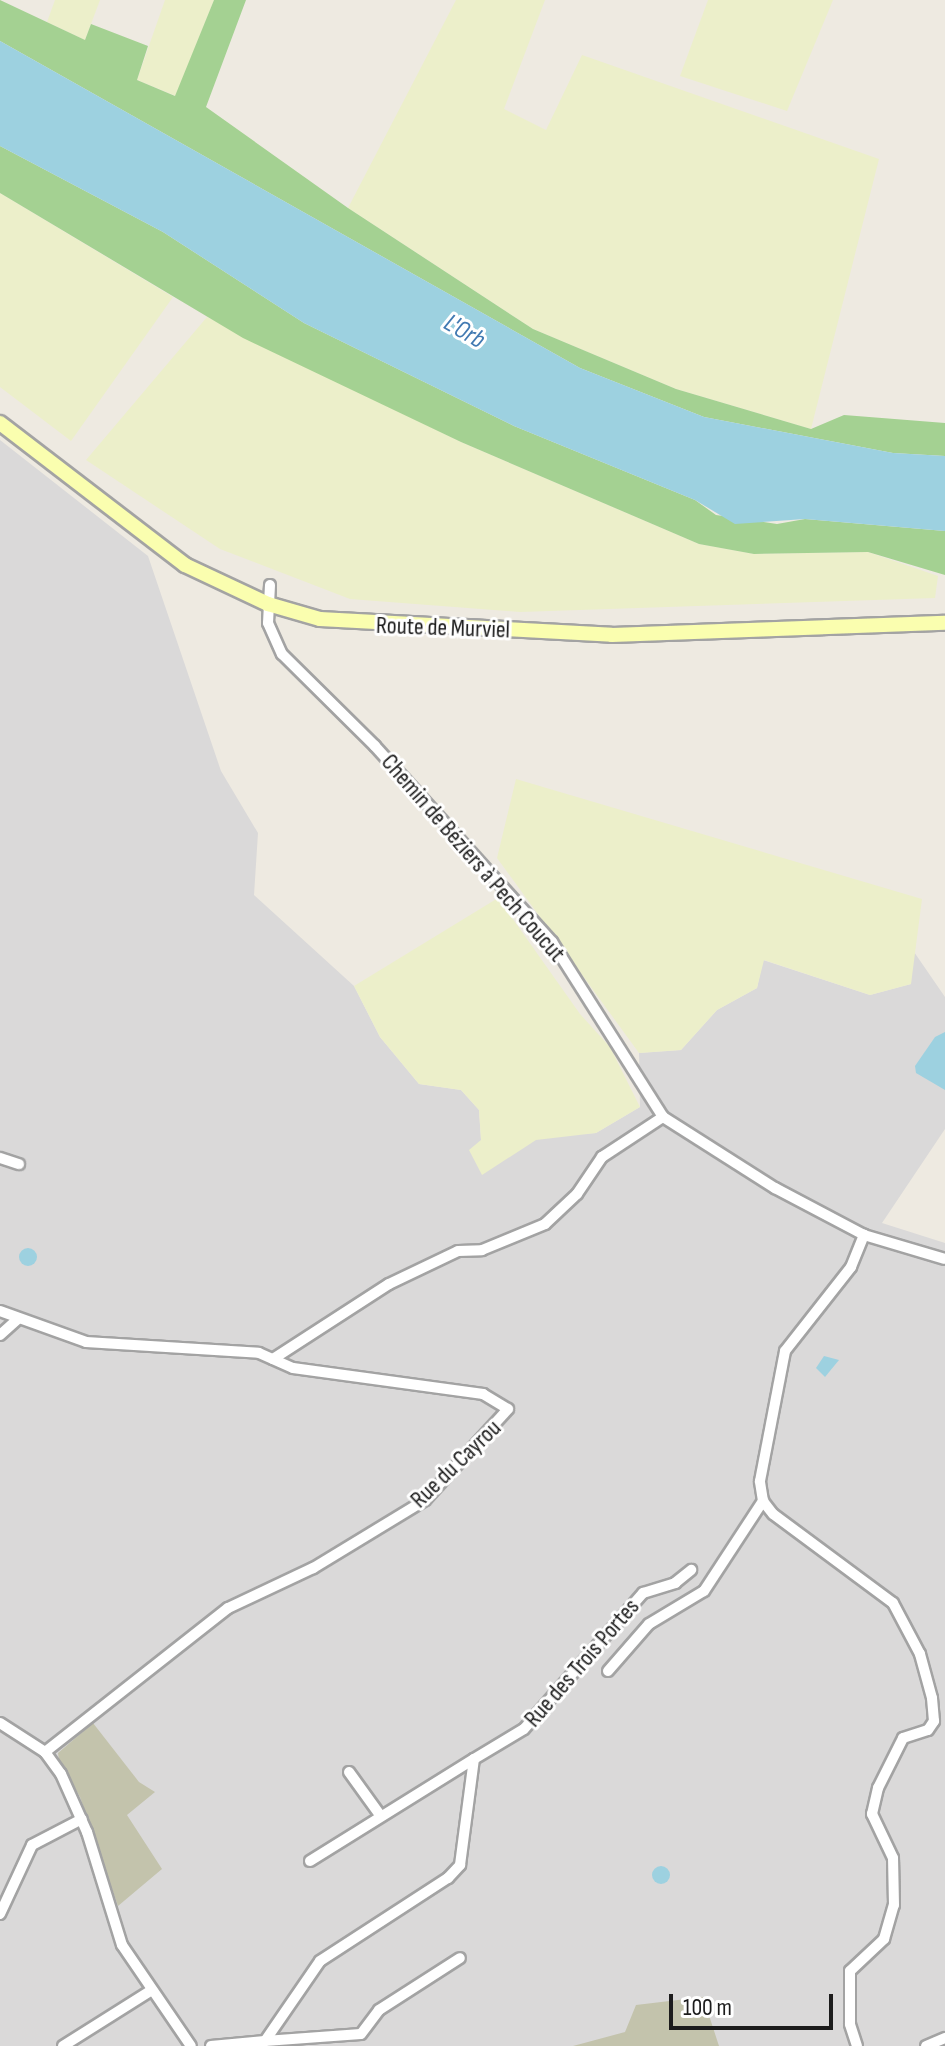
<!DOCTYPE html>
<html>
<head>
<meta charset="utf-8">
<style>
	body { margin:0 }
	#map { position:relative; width:945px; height:2046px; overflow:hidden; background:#eeeae1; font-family:"Sofia Sans Condensed",sans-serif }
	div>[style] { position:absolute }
	.residential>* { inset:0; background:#dad9d9 }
	.construction>* { inset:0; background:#c3c3ac }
	.farmland>* { inset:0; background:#ecefca }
	.forest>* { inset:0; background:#a4d192 }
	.water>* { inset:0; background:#9dd1e0 }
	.round { border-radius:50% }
	.roads { filter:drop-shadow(2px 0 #a3a3a3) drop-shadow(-2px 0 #a3a3a3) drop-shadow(0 2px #a3a3a3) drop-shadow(0 -2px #a3a3a3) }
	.street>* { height:10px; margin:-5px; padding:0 5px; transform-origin:5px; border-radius:5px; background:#fff }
	.secondary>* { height:14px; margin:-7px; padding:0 7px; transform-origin:7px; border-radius:7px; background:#fafeaf }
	span { translate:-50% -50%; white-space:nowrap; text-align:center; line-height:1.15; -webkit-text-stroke:6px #fff; paint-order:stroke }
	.street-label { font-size:24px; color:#1c1c1c }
	.water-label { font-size:26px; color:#427ab2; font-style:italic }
	.scale { position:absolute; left:669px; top:1994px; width:164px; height:36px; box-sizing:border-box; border:4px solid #1c1c1c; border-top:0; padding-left:10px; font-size:24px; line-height:28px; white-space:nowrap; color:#1c1c1c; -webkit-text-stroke:6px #fff; paint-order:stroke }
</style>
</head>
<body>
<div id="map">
	<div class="residential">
		<i style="clip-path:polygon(0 440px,148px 556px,221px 771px,258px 833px,254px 895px,354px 986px,380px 1037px,419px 1084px,461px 1090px,479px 1110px,481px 1140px,596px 1133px,640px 1107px,639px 1053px,681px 1050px,717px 1010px,757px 988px,763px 960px,870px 995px,911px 984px,912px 949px,945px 997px,945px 1129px,882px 1223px,945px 1243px,945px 2046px,0 2046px)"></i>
	</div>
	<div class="construction">
		<i style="clip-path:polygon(93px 1723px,139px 1782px,155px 1792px,127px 1815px,162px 1869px,118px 1906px,80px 1797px,59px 1760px,58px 1753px)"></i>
		<i style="clip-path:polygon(703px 1997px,719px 2046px,573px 2046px,625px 2032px,636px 2005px)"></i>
	</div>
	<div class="farmland">
		<i style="clip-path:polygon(55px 0,100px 0,85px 40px,47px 22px)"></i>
		<i style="clip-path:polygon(165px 0,214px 0,176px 96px,137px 80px)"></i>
		<i style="clip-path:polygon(456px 0,545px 0,504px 109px,546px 130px,582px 55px,879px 159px,811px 429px,676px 389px,533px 329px,348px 208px)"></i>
		<i style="clip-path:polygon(708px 0,833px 0,787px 111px,680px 76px)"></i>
		<i style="clip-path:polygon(0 193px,173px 297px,71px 441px,0 387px)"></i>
		<i style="clip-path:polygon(207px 317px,461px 442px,699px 544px,754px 554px,868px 552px,938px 576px,935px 598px,520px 612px,350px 599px,220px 549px,86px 460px)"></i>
		<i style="clip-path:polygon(516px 779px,922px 899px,911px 984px,870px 995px,764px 960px,757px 988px,717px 1010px,681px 1050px,639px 1053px,497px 858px)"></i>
		<i style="clip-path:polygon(498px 898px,580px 1014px,610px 1047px,640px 1107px,596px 1133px,536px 1140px,482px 1175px,469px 1150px,481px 1140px,479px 1110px,461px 1090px,419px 1084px,380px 1037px,354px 986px)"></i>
	</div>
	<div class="forest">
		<i style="clip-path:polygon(0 0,85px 40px,91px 24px,148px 46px,137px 80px,175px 96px,214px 0,246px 0,206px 107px,348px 208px,533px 329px,676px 389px,811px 429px,844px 415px,945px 423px,945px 456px,893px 453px,704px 417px,580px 368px,0 41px)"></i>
		<i style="clip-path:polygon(0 146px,163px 232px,304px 323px,514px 426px,695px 500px,716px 515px,777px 524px,805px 519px,945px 531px,945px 575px,868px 552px,754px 554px,699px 544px,461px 442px,243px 338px,0 193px)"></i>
	</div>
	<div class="water">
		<i style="clip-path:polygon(0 41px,580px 368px,704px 417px,893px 453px,945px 456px,945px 531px,805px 519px,735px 524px,695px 500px,514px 426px,304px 323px,163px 232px,0 146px)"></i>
		<i style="clip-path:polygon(945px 1032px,945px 1090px,916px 1073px,915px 1066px,935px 1037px)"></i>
		<i class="round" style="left:19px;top:1248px;width:18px;height:18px"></i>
		<i style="clip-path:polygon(824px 1356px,839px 1360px,825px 1377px,816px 1368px)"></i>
		<i class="round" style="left:652px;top:1866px;width:18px;height:18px"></i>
	</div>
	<div class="roads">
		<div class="street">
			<i style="left:270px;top:585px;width:38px;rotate:93deg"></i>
			<i style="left:268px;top:623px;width:34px;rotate:66deg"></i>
			<i style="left:282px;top:654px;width:131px;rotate:44.7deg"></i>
			<i style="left:375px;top:746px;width:264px;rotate:47.9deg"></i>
			<i style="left:552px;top:942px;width:207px;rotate:57.6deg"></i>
			<i style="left:663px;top:1117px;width:133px;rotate:32.4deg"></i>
			<i style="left:775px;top:1188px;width:101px;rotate:27.8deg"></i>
			<i style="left:864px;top:1235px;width:84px;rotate:16.5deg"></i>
			<i style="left:0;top:1158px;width:20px;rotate:18deg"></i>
			<i style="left:0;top:1311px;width:91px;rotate:19.8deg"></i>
			<i style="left:86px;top:1342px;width:173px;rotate:3.6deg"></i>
			<i style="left:259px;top:1353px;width:37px;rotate:24deg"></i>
			<i style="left:293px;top:1368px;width:192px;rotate:7.8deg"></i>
			<i style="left:483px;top:1394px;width:29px;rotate:31deg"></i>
			<i style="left:508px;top:1409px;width:123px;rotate:132.4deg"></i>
			<i style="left:425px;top:1500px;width:131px;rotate:148.7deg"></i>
			<i style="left:313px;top:1568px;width:94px;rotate:154.8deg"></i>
			<i style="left:228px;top:1608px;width:233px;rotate:141.8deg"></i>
			<i style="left:0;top:1335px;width:24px;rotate:-42deg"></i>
			<i style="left:273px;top:1359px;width:138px;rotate:-32.9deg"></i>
			<i style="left:389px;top:1284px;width:76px;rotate:-25.6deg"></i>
			<i style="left:458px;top:1251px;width:24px;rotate:-2deg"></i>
			<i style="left:482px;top:1250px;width:68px;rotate:-22.4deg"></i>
			<i style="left:545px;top:1224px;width:44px;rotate:-43.2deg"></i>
			<i style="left:577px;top:1194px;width:45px;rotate:-56deg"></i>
			<i style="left:602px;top:1157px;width:73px;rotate:-33.3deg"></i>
			<i style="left:608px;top:1671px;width:62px;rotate:-48.9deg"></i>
			<i style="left:649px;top:1624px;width:64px;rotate:-31deg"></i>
			<i style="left:704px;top:1591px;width:108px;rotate:-56.8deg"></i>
			<i style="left:0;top:1723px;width:54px;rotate:32.8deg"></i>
			<i style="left:45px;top:1752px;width:27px;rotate:54deg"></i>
			<i style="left:61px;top:1774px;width:64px;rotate:65.9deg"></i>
			<i style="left:87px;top:1832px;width:118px;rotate:72.8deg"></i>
			<i style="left:122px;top:1945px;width:122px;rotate:55.7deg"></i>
			<i style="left:349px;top:1772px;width:53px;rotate:54.2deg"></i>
			<i style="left:310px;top:1861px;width:193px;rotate:-31.9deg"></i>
			<i style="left:0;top:1914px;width:76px;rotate:-65.1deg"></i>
			<i style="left:32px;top:1845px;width:56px;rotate:-27.5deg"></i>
			<i style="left:265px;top:2041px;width:96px;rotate:-4.2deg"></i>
			<i style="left:361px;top:2034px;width:30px;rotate:-53deg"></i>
			<i style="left:379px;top:2010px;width:96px;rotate:-32.7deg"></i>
			<i style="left:63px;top:2046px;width:105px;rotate:-32.2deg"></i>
			<i style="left:211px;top:2046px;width:54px;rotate:-5.3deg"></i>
			<i style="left:265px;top:2041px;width:97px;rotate:-55.5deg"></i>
			<i style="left:320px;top:1961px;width:153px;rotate:-33deg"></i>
			<i style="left:448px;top:1878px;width:18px;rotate:-47deg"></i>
			<i style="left:460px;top:1865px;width:107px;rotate:-82.5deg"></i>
			<i style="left:474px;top:1759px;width:58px;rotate:-31deg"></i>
			<i style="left:524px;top:1729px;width:181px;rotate:-48.8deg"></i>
			<i style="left:643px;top:1593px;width:34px;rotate:-17deg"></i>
			<i style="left:675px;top:1583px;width:21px;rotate:-39deg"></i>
			<i style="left:857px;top:2046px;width:23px;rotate:-108deg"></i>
			<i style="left:850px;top:2024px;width:53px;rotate:-90deg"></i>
			<i style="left:850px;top:1971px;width:47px;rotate:-43.3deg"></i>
			<i style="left:884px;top:1939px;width:35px;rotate:-74deg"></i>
			<i style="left:894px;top:1905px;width:47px;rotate:-91.2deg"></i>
			<i style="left:893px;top:1858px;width:49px;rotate:-115.5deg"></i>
			<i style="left:872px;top:1814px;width:27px;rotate:-77deg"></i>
			<i style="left:878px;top:1788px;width:56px;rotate:-63.4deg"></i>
			<i style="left:903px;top:1738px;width:26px;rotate:-18deg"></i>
			<i style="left:928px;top:1730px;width:11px;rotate:-56deg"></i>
			<i style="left:934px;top:1721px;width:23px;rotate:-95deg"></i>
			<i style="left:932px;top:1698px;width:46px;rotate:-105.3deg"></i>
			<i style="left:920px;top:1654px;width:58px;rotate:-117.9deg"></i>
			<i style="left:893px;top:1603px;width:149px;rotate:-143.4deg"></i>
			<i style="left:773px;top:1514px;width:16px;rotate:-128deg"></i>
			<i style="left:763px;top:1501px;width:20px;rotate:-99deg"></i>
			<i style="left:760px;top:1481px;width:132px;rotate:-79.1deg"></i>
			<i style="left:785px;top:1351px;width:107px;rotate:-51.8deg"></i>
			<i style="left:851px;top:1267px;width:35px;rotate:-68deg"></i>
			<i style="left:926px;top:2046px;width:21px;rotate:-23deg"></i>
		</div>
		<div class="secondary">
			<i style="left:0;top:423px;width:233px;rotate:37.5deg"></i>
			<i style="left:185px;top:565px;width:92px;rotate:25.2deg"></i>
			<i style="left:268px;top:604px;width:54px;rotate:16.1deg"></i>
			<i style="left:320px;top:619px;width:292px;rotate:3.1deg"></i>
			<i style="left:612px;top:635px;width:333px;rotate:-2.1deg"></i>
		</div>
	</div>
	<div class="street-label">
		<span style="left:443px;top:628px;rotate:2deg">Route de Murviel</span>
		<span style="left:473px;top:858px;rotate:49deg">Chemin de Béziers à Pech Coucut</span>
		<span style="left:456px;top:1464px;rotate:-44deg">Rue du Cayrou</span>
		<span style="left:582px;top:1663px;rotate:-49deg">Rue des Trois Portes</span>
	</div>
	<div class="water-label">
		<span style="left:464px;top:332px;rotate:30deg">L'Orb</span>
	</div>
	<div class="scale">100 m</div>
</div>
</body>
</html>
